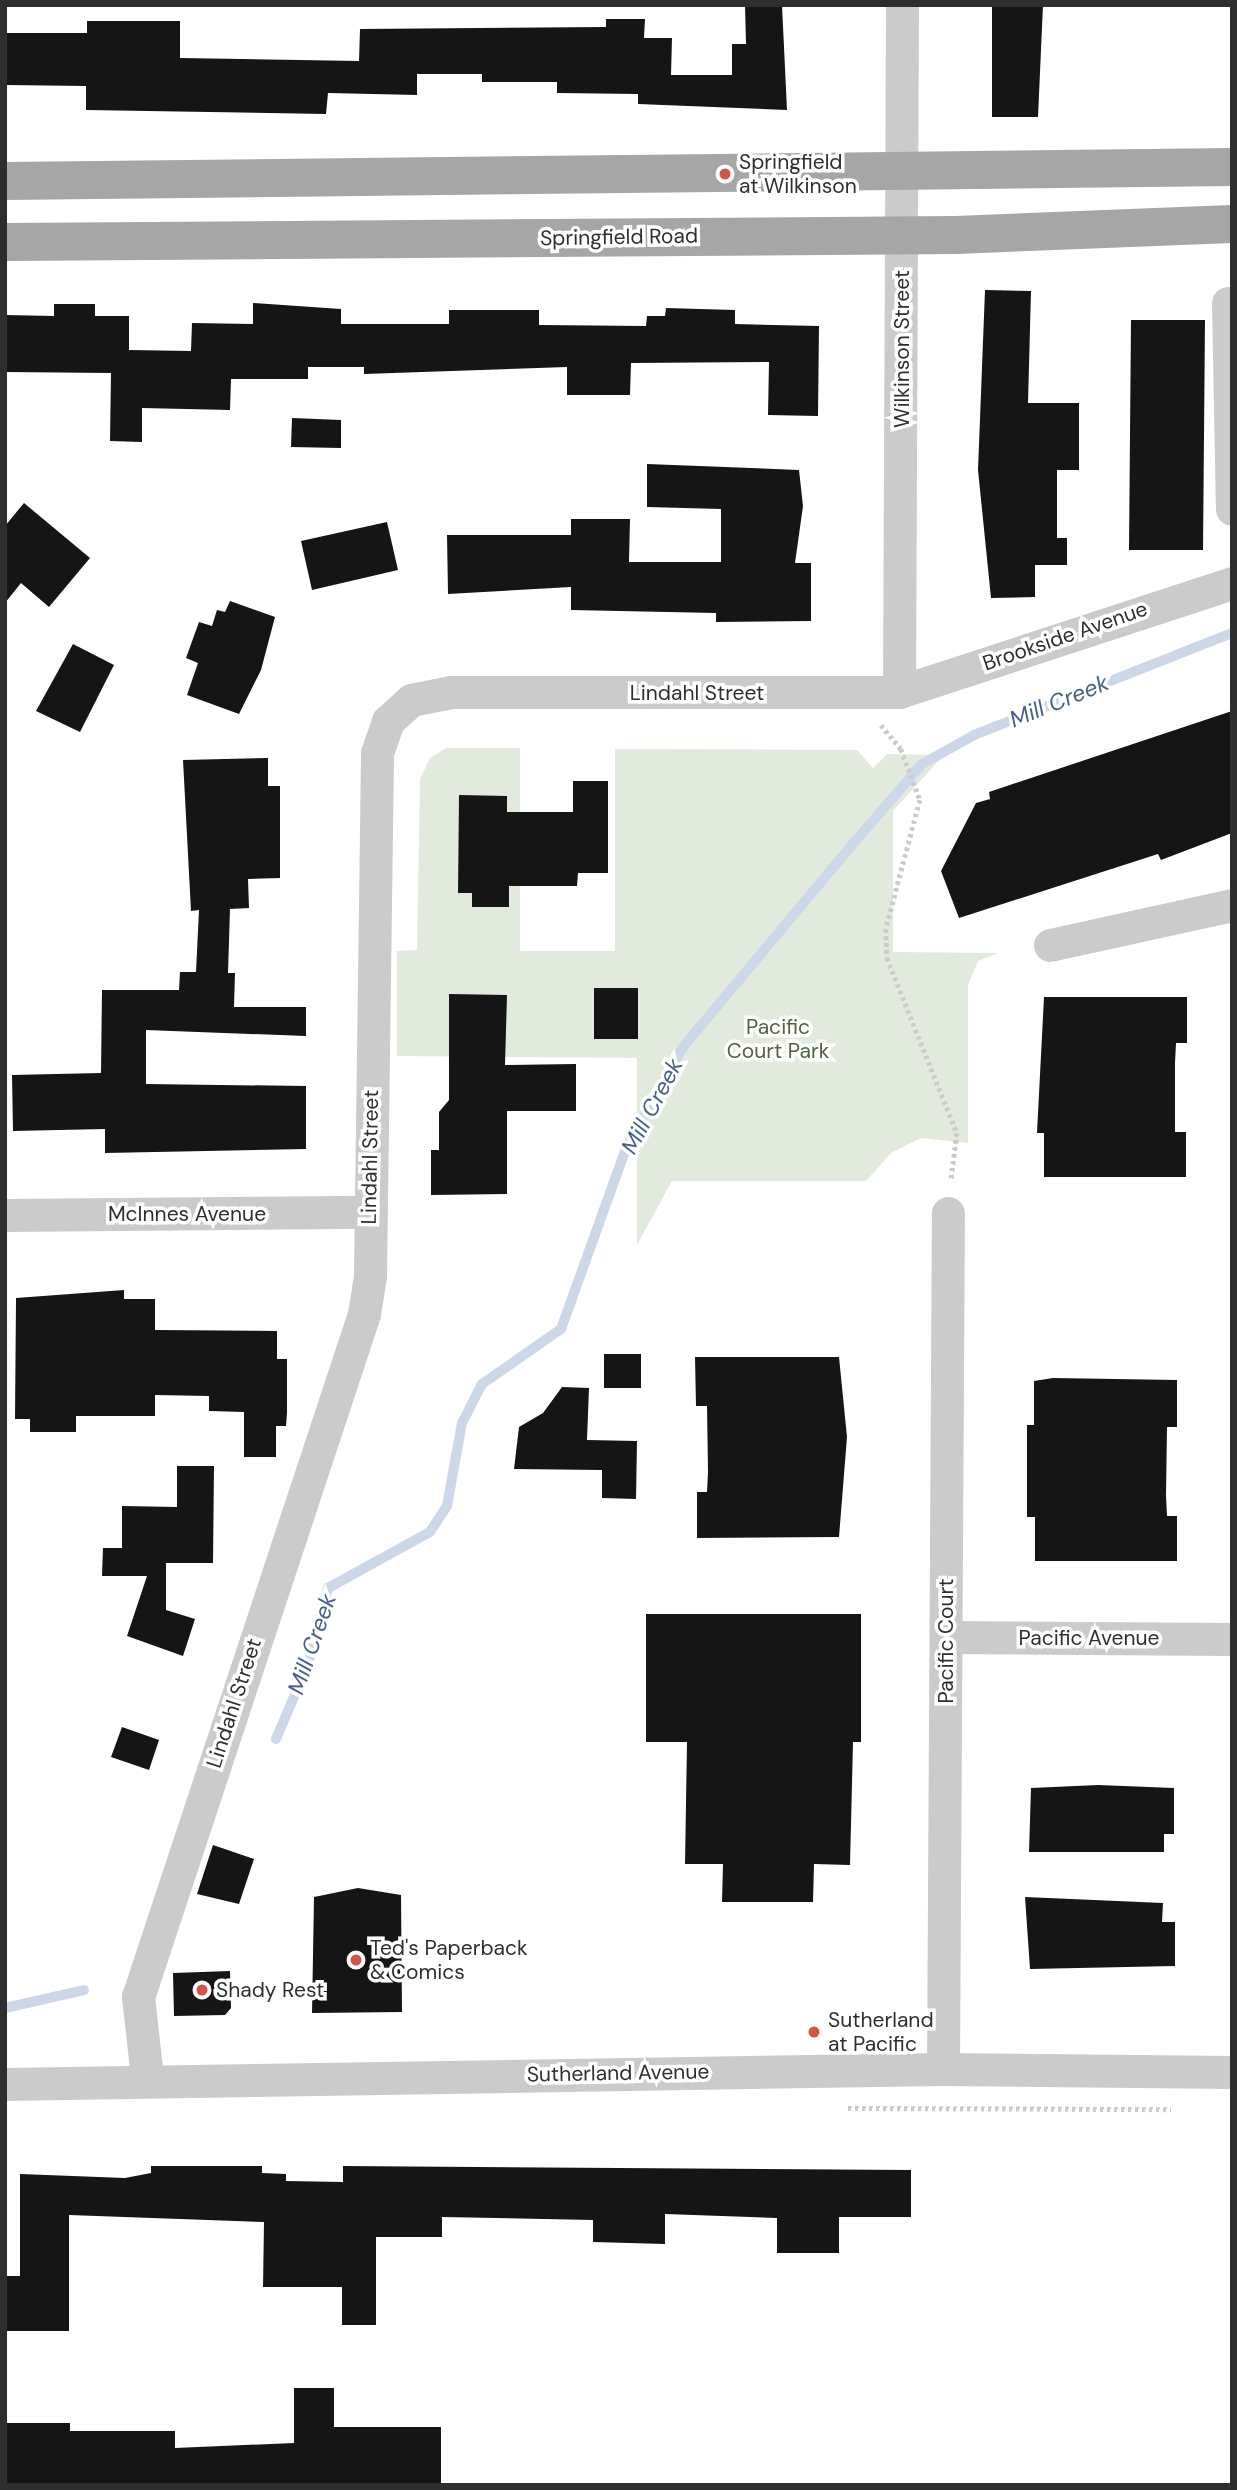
<!DOCTYPE html>
<html>
<head>
<meta charset="utf-8">
<style>
	body { margin:0 }
	#map { position:relative; width:1237px; height:2490px; overflow:hidden; background:#fff; font-family:"DM Sans",sans-serif }
	div>[style] { position:absolute }
	.green>* { inset:0; background:#e2eade }
	.stream>* { height:10px; margin:-5px; padding:0 5px; transform-origin:5px; border-radius:5px; background:#ccd7e8 }
	.building>* { inset:0; background:#151515 }
	.path>* { height:4.5px; margin-top:-2.25px; transform-origin:0; background:repeating-linear-gradient(90deg,#cbcbcb 0 3.5px,transparent 0 7px) }
	.minor>* { height:33px; margin:-16.5px; padding:0 16.5px; transform-origin:16.5px; border-radius:16.5px; background:#cbcbcb }
	.major>* { height:38px; margin:-19px; padding:0 19px; transform-origin:19px; border-radius:19px; background:#a6a6a6 }
	.dots>* { width:19px; height:19px; translate:-50% -50%; box-sizing:border-box; border:4px solid #fff; border-radius:50% }
	span { translate:-50% -50%; white-space:nowrap; text-align:center; line-height:1.15; -webkit-text-stroke:7px #fff; paint-order:stroke }
	.poi-label { font-size:21px; color:#2e2e2e }
	.left { translate:0 -50%; text-align:left }
	.street-label { font-size:21px; color:#2e2e2e }
	.park-label { font-size:21px; color:#4b6541 }
	.water-label { font-size:23px; color:#456187; font-style:italic }
	.frame { position:absolute; inset:0; border:7px solid #2e2e2e; pointer-events:none }
</style>
</head>
<body>
<div id="map">
	<div class="green">
		<i style="clip-path:polygon(520px 748px,520px 951px,615px 951px,615px 749px,857px 750px,873px 768px,887px 754px,944px 755px,893px 811px,893px 952px,999px 953px,978px 961px,968px 985px,968px 1143px,921px 1138px,891px 1153px,866px 1181px,672px 1181px,637px 1245px,637px 1058px,397px 1056px,397px 951px,417px 950px,420px 779px,430px 758px,446px 748px)"></i>
	</div>
	<div class="stream">
		<i style="left:276px;top:1739px;width:82px;rotate:-66.9deg"></i>
		<i style="left:308px;top:1664px;width:79px;rotate:-75.3deg"></i>
		<i style="left:328px;top:1588px;width:116px;rotate:-28.8deg"></i>
		<i style="left:430px;top:1532px;width:31px;rotate:-57deg"></i>
		<i style="left:447px;top:1506px;width:84px;rotate:-79.8deg"></i>
		<i style="left:462px;top:1423px;width:44px;rotate:-62.9deg"></i>
		<i style="left:482px;top:1384px;width:96px;rotate:-34.8deg"></i>
		<i style="left:561px;top:1329px;width:195px;rotate:-70.2deg"></i>
		<i style="left:627px;top:1146px;width:114px;rotate:-60.5deg"></i>
		<i style="left:683px;top:1047px;width:263px;rotate:-50.1deg"></i>
		<i style="left:852px;top:845px;width:107px;rotate:-49.2deg"></i>
		<i style="left:922px;top:764px;width:60px;rotate:-29.1deg"></i>
		<i style="left:974px;top:735px;width:277px;rotate:-21.6deg"></i>
		<i style="left:5px;top:2008px;width:81px;rotate:-12.8deg"></i>
	</div>
	<div class="building">
		<i style="clip-path:polygon(745px 5px,782px 5px,787px 110px,638px 104px,638px 94px,557px 93px,557px 82px,482px 82px,482px 74px,417px 74px,417px 95px,328px 93px,326px 114px,86px 110px,86px 86px,5px 85px,5px 33px,87px 33px,87px 21px,180px 21px,180px 58px,359px 61px,360px 29px,606px 27px,606px 19px,645px 19px,644px 38px,672px 38px,671px 75px,732px 75px,732px 44px,746px 44px)"></i>
		<i style="clip-path:polygon(992px 5px,1043px 5px,1038px 117px,992px 117px)"></i>
		<i style="clip-path:polygon(985px 290px,1031px 291px,1028px 403px,1079px 403px,1079px 470px,1057px 470px,1057px 538px,1067px 538px,1067px 565px,1035px 565px,1035px 597px,991px 598px,978px 470px)"></i>
		<i style="clip-path:polygon(253px 303px,341px 309px,341px 324px,449px 324px,449px 310px,539px 310px,539px 325px,646px 326px,647px 316px,665px 316px,666px 308px,735px 310px,735px 324px,819px 326px,818px 416px,768px 415px,769px 362px,631px 363px,630px 395px,567px 395px,567px 367px,364px 374px,364px 367px,308px 367px,308px 379px,231px 379px,230px 410px,142px 408px,142px 442px,110px 441px,111px 373px,5px 372px,5px 315px,54px 316px,54px 304px,95px 304px,95px 316px,129px 316px,129px 350px,191px 351px,192px 323px,253px 324px)"></i>
		<i style="clip-path:polygon(1131px 320px,1205px 320px,1203px 550px,1129px 550px)"></i>
		<i style="clip-path:polygon(292px 418px,341px 420px,341px 448px,291px 447px)"></i>
		<i style="clip-path:polygon(647px 464px,799px 470px,803px 506px,795px 563px,811px 563px,811px 621px,716px 622px,716px 613px,571px 610px,571px 587px,448px 594px,447px 535px,571px 535px,571px 519px,630px 519px,629px 562px,721px 562px,721px 509px,647px 507px)"></i>
		<i style="clip-path:polygon(24px 503px,90px 558px,49px 607px,21px 583px,5px 603px,5px 526px)"></i>
		<i style="clip-path:polygon(387px 522px,398px 570px,312px 590px,301px 541px)"></i>
		<i style="clip-path:polygon(230px 601px,275px 617px,261px 670px,239px 714px,187px 695px,198px 663px,186px 658px,199px 622px,212px 626px,217px 610px,225px 612px)"></i>
		<i style="clip-path:polygon(73px 644px,114px 665px,80px 732px,36px 711px)"></i>
		<i style="clip-path:polygon(1232px 711px,1232px 833px,1161px 860px,1158px 854px,959px 918px,941px 871px,976px 803px,990px 799px,989px 792px)"></i>
		<i style="clip-path:polygon(268px 758px,268px 786px,280px 786px,280px 878px,248px 879px,249px 908px,230px 909px,228px 973px,235px 973px,234px 1007px,306px 1007px,306px 1036px,146px 1030px,146px 1084px,306px 1086px,306px 1149px,105px 1153px,105px 1129px,13px 1131px,12px 1075px,101px 1073px,102px 990px,179px 990px,180px 972px,196px 972px,199px 910px,191px 911px,183px 760px)"></i>
		<i style="clip-path:polygon(573px 781px,608px 781px,608px 873px,578px 873px,577px 886px,509px 886px,509px 907px,472px 907px,472px 893px,458px 893px,459px 795px,507px 796px,507px 812px,573px 812px)"></i>
		<i style="clip-path:polygon(594px 988px,638px 988px,638px 1039px,594px 1039px)"></i>
		<i style="clip-path:polygon(449px 994px,507px 995px,505px 1065px,576px 1064px,576px 1111px,507px 1111px,507px 1194px,431px 1195px,431px 1150px,439px 1150px,439px 1112px,449px 1100px)"></i>
		<i style="clip-path:polygon(1044px 997px,1187px 997px,1187px 1043px,1176px 1043px,1175px 1063px,1175px 1132px,1186px 1132px,1186px 1177px,1044px 1177px,1044px 1133px,1037px 1133px)"></i>
		<i style="clip-path:polygon(124px 1290px,124px 1299px,155px 1299px,155px 1330px,277px 1331px,277px 1359px,287px 1359px,287px 1413px,286px 1426px,276px 1426px,276px 1457px,244px 1457px,244px 1412px,209px 1411px,209px 1396px,155px 1395px,155px 1416px,76px 1416px,76px 1432px,30px 1432px,30px 1419px,15px 1419px,16px 1298px)"></i>
		<i style="clip-path:polygon(604px 1354px,641px 1354px,641px 1388px,604px 1388px)"></i>
		<i style="clip-path:polygon(695px 1357px,839px 1357px,847px 1437px,839px 1537px,697px 1538px,697px 1492px,707px 1492px,708px 1472px,707px 1406px,696px 1406px)"></i>
		<i style="clip-path:polygon(1053px 1378px,1177px 1380px,1177px 1427px,1167px 1427px,1166px 1495px,1167px 1516px,1177px 1516px,1177px 1561px,1035px 1561px,1035px 1517px,1027px 1517px,1027px 1425px,1034px 1425px,1034px 1381px)"></i>
		<i style="clip-path:polygon(562px 1387px,589px 1388px,587px 1440px,637px 1441px,636px 1499px,602px 1498px,602px 1470px,514px 1469px,519px 1427px,543px 1413px)"></i>
		<i style="clip-path:polygon(177px 1466px,214px 1466px,213px 1563px,166px 1563px,166px 1610px,195px 1619px,183px 1656px,127px 1636px,147px 1576px,102px 1576px,103px 1548px,122px 1548px,122px 1506px,177px 1507px)"></i>
		<i style="clip-path:polygon(646px 1614px,861px 1614px,861px 1742px,853px 1742px,850px 1865px,814px 1864px,813px 1902px,722px 1902px,723px 1864px,685px 1864px,687px 1742px,646px 1742px)"></i>
		<i style="clip-path:polygon(122px 1727px,159px 1740px,149px 1770px,111px 1757px)"></i>
		<i style="clip-path:polygon(1098px 1785px,1174px 1788px,1174px 1834px,1164px 1834px,1164px 1852px,1029px 1852px,1031px 1788px)"></i>
		<i style="clip-path:polygon(213px 1845px,254px 1859px,239px 1904px,197px 1894px)"></i>
		<i style="clip-path:polygon(358px 1888px,401px 1895px,402px 2012px,312px 2013px,314px 1897px)"></i>
		<i style="clip-path:polygon(1025px 1897px,1163px 1903px,1162px 1922px,1175px 1922px,1175px 1966px,1030px 1969px)"></i>
		<i style="clip-path:polygon(230px 1971px,231px 2008px,225px 2015px,174px 2016px,173px 1973px)"></i>
		<i style="clip-path:polygon(151px 2166px,262px 2166px,262px 2173px,286px 2174px,286px 2181px,343px 2182px,343px 2166px,911px 2170px,911px 2217px,839px 2217px,839px 2253px,777px 2253px,777px 2218px,665px 2214px,665px 2244px,593px 2242px,593px 2220px,442px 2217px,442px 2237px,376px 2237px,376px 2325px,342px 2325px,342px 2287px,263px 2287px,264px 2222px,69px 2215px,69px 2331px,5px 2331px,7px 2276px,20px 2276px,20px 2174px,125px 2178px,151px 2173px)"></i>
		<i style="clip-path:polygon(294px 2388px,334px 2388px,334px 2427px,441px 2427px,441px 2485px,5px 2485px,5px 2423px,70px 2423px,70px 2431px,175px 2431px,175px 2448px,294px 2443px)"></i>
	</div>
	<div class="path">
		<i style="left:881px;top:725px;width:31px;rotate:50deg"></i>
		<i style="left:901px;top:749px;width:54px;rotate:69.6deg"></i>
		<i style="left:920px;top:800px;width:133px;rotate:104.8deg"></i>
		<i style="left:886px;top:929px;width:29px;rotate:88deg"></i>
		<i style="left:887px;top:958px;width:188px;rotate:68.2deg"></i>
		<i style="left:957px;top:1133px;width:48px;rotate:97.1deg"></i>
		<i style="left:848px;top:2108px;width:323px;rotate:0.2deg"></i>
	</div>
	<div class="minor">
		<i style="left:1228px;top:303px;width:206px;rotate:88.9deg"></i>
		<i style="left:899px;top:692px;width:687px;rotate:-89.75deg"></i>
		<i style="left:1050px;top:945px;width:186px;rotate:-12.4deg"></i>
		<i style="left:5px;top:1215px;width:364px;rotate:-0.5deg"></i>
		<i style="left:946px;top:1637px;width:286px;rotate:0.4deg"></i>
		<i style="left:943px;top:2069px;width:856px;rotate:-89.67deg"></i>
		<i style="left:147px;top:2077px;width:81px;rotate:-96.4deg"></i>
		<i style="left:138px;top:1997px;width:719px;rotate:-71.69deg"></i>
		<i style="left:364px;top:1314px;width:38px;rotate:-81deg"></i>
		<i style="left:370px;top:1276px;width:523px;rotate:-89.23deg"></i>
		<i style="left:377px;top:753px;width:34px;rotate:-71deg"></i>
		<i style="left:388px;top:721px;width:31px;rotate:-42deg"></i>
		<i style="left:411px;top:700px;width:41px;rotate:-11.3deg"></i>
		<i style="left:451px;top:692px;width:448px"></i>
		<i style="left:899px;top:692px;width:350px;rotate:-18.1deg"></i>
		<i style="left:5px;top:2084px;width:938px;rotate:-0.92deg"></i>
		<i style="left:943px;top:2069px;width:289px;rotate:0.6deg"></i>
	</div>
	<div class="major">
		<i style="left:5px;top:181px;width:1227px;rotate:-0.65deg"></i>
		<i style="left:5px;top:242px;width:951px;rotate:-0.42deg"></i>
		<i style="left:956px;top:235px;width:276px;rotate:-2.3deg"></i>
	</div>
	<div class="dots">
		<i style="left:725px;top:174px;background:#d15544"></i>
		<i style="left:356px;top:1960px;background:#d15544"></i>
		<i style="left:202px;top:1990px;background:#d15544"></i>
		<i style="left:814px;top:2032px;background:#d15544"></i>
	</div>
	<div class="poi-label">
		<span class="left" style="left:739px;top:174px">Springfield<br>at Wilkinson</span>
		<span class="left" style="left:370px;top:1960px">Ted's Paperback<br>&amp; Comics</span>
		<span class="left" style="left:216px;top:1990px">Shady Rest</span>
		<span class="left" style="left:828px;top:2032px">Sutherland<br>at Pacific</span>
	</div>
	<div class="street-label">
		<span style="left:619px;top:237px;rotate:-1deg">Springfield Road</span>
		<span style="left:902px;top:349px;rotate:-90deg">Wilkinson Street</span>
		<span style="left:1065px;top:636px;rotate:-19deg">Brookside Avenue</span>
		<span style="left:697px;top:693px">Lindahl Street</span>
		<span style="left:370px;top:1157px;rotate:-89deg">Lindahl Street</span>
		<span style="left:187px;top:1214px">McInnes Avenue</span>
		<span style="left:1089px;top:1638px">Pacific Avenue</span>
		<span style="left:946px;top:1641px;rotate:-90deg">Pacific Court</span>
		<span style="left:234px;top:1703px;rotate:-72deg">Lindahl Street</span>
		<span style="left:618px;top:2073px;rotate:-1deg">Sutherland Avenue</span>
	</div>
	<div class="park-label">
		<span style="left:778px;top:1039px">Pacific<br>Court Park</span>
	</div>
	<div class="water-label">
		<span style="left:1059px;top:701px;rotate:-22deg">Mill Creek</span>
		<span style="left:652px;top:1106px;rotate:-62deg">Mill Creek</span>
		<span style="left:312px;top:1644px;rotate:-71deg">Mill Creek</span>
	</div>
	<div class="frame"></div>
</div>
</body>
</html>
